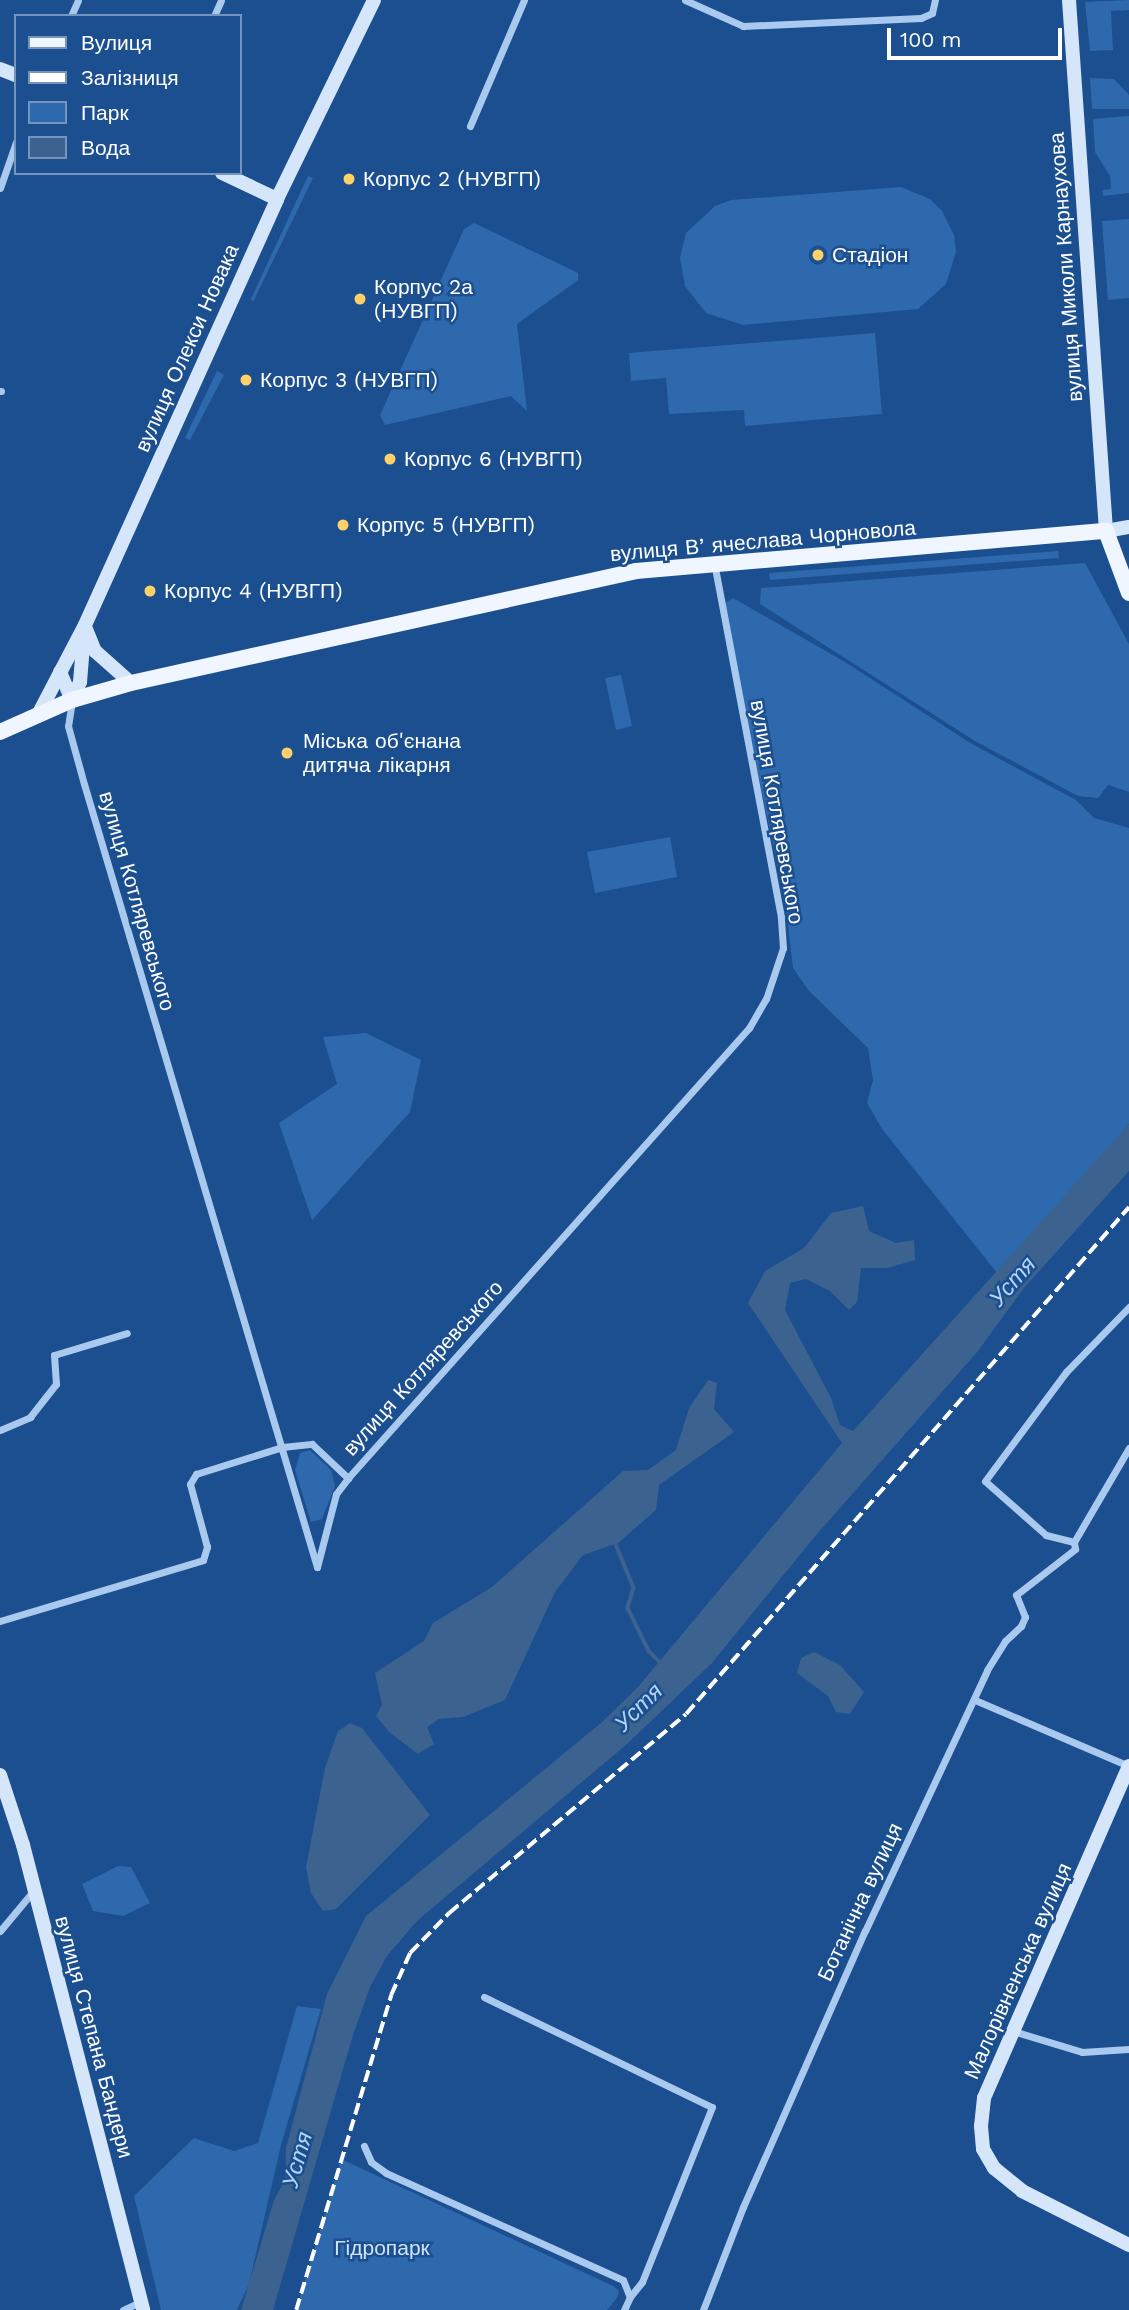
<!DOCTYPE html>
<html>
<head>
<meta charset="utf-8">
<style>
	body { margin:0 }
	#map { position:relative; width:1129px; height:2310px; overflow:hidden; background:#1b4f8f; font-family:"Work Sans",sans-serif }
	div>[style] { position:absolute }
	.green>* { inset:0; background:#2e69ad }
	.water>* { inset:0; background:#3c6290 }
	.stream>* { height:3.5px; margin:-1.75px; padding:0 1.75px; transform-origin:1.75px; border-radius:1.75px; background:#3c6290 }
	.street>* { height:7px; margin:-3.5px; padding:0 3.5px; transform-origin:3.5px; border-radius:3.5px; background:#a9c9ee }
	.secondary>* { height:14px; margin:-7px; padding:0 7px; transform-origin:7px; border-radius:7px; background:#d6e6fa }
	.primary>* { height:16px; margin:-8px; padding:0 8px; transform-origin:8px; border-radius:8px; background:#f0f6ff }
	.rail>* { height:3.5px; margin-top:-1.75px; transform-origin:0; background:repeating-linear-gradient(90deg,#fff 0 12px,transparent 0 17px) }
	.dots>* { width:19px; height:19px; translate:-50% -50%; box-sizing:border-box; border:4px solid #1b4f8f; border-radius:50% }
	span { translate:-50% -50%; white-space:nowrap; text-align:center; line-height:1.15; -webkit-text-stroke:5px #1b4f8f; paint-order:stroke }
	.poi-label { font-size:21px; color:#fff }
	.left { translate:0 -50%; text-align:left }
	.street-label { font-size:21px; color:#fff }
	.park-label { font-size:21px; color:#cfe3fa }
	.water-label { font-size:23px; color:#b5d3f5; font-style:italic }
	.legend { position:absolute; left:14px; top:14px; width:228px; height:161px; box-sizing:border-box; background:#1b4f8f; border:2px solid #7695bc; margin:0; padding:9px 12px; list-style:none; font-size:21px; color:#fff }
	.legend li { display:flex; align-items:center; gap:14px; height:35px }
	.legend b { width:35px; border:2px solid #7695bc }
	.scale { position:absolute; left:887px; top:28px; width:175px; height:32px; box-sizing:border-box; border:4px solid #fff; border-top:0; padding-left:9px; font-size:21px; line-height:24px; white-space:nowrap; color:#fff; -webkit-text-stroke:5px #1b4f8f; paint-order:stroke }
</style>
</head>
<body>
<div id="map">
	<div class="green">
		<i style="clip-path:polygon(1129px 0,1129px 10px,1111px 11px,1113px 50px,1090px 51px,1085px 2px)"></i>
		<i style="clip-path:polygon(1090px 78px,1114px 79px,1129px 95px,1129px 109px,1092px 109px)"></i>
		<i style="clip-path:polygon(1129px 116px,1129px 193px,1103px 196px,1102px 190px,1111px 189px,1110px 176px,1095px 152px,1093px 119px)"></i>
		<i style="clip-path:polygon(308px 176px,313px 178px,253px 302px,251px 299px)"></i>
		<i style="clip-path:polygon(901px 187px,930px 199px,942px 211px,954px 235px,956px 252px,946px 284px,918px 309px,743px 325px,706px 313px,685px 286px,680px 258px,686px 233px,715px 206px,731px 200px)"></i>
		<i style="clip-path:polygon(1129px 219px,1129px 298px,1108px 300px,1102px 221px)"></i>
		<i style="clip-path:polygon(474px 223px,578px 273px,578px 280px,517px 324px,527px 411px,511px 396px,385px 425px,380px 415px,464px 229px)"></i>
		<i style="clip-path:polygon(875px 333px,882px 414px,745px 426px,744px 410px,669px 414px,666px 378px,631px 381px,629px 353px)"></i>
		<i style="clip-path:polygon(217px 371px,224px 375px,190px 440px,185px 438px)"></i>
		<i style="clip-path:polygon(1058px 551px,1059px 558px,770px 580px,769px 573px)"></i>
		<i style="clip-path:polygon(1085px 563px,1129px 644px,1129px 792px,1108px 785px,1098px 798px,1078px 796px,975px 741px,760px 604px,761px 588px)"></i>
		<i style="clip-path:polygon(733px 598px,845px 662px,972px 744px,1076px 800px,1094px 818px,1129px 828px,1129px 1124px,998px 1274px,882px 1129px,867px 1103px,873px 1080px,868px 1048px,809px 991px,793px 968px,785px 901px,725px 618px,725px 603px)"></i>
		<i style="clip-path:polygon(621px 675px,632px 726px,616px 730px,605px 678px)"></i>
		<i style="clip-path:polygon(670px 837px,677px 877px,595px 893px,587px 852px)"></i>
		<i style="clip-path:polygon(366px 1033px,421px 1060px,410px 1112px,312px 1220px,279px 1123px,337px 1084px,323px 1037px)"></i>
		<i style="clip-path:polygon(310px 1450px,331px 1470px,335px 1486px,322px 1519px,311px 1522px,295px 1470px,300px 1453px)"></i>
		<i style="clip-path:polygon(118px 1866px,131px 1867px,150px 1903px,123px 1916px,93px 1911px,82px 1884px)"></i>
		<i style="clip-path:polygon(297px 2006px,321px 2009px,281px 2145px,249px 2284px,237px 2310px,161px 2310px,134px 2196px,194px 2138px,234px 2151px,258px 2143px)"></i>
		<i style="clip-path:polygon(341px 2159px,613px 2286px,619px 2291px,617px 2298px,607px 2310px,296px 2310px)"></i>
	</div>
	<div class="water">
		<i style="clip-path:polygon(1129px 1124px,1129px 1171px,1024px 1288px,978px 1351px,811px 1541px,712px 1663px,627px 1744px,417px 1921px,387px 1956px,370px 1987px,353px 2035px,273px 2310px,241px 2310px,274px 2200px,285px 2180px,286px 2148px,327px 1994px,366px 1916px,601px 1723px,638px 1687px,842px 1443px,748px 1303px,765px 1271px,804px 1248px,831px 1213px,863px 1206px,869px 1231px,896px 1243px,914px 1240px,915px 1260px,888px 1268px,861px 1268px,857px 1302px,849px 1310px,830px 1291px,806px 1279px,790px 1283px,785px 1310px,831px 1398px,840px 1425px,853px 1431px)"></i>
		<i style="clip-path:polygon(708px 1380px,717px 1383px,714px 1409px,734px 1432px,659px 1485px,656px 1510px,618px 1543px,583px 1555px,555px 1592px,505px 1700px,463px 1717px,439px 1719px,427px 1727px,434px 1744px,418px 1754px,389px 1732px,376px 1716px,382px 1705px,375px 1673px,424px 1641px,433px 1623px,492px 1587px,623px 1471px,648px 1470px,676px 1450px,689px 1408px)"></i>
		<i style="clip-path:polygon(814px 1652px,840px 1665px,864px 1692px,850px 1714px,836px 1712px,828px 1696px,797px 1673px,801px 1658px)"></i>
		<i style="clip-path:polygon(350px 1723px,362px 1728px,430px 1815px,336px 1909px,323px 1911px,311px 1893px,306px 1867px,325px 1768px,338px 1731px)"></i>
	</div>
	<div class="stream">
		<i style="left:615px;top:1542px;width:50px;rotate:67.6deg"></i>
		<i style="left:634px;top:1588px;width:21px;rotate:107deg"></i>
		<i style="left:628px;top:1608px;width:48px;rotate:64deg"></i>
		<i style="left:649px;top:1651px;width:21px;rotate:45deg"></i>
	</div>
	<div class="street">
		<i style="left:685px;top:0;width:64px;rotate:24.1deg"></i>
		<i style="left:743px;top:26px;width:178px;rotate:-2.6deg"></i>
		<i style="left:921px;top:18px;width:12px;rotate:-24deg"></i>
		<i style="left:932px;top:13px;width:13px;rotate:-77deg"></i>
		<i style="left:71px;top:16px;width:17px;rotate:-66deg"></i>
		<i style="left:214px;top:16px;width:17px;rotate:-66deg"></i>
		<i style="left:470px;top:126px;width:137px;rotate:-66.8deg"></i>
		<i style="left:0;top:188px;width:49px;rotate:-70.8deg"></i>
		<i style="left:0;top:391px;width:1px"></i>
		<i style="left:72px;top:701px;width:25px;rotate:99deg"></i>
		<i style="left:68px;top:726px;width:60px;rotate:74.6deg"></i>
		<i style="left:84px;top:784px;width:817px;rotate:73.43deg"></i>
		<i style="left:317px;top:1567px;width:75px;rotate:-75.4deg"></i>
		<i style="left:336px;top:1494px;width:20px;rotate:-53deg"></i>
		<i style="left:0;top:1430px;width:33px;rotate:-23deg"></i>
		<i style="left:30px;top:1417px;width:42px;rotate:-51.8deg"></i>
		<i style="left:56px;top:1384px;width:29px;rotate:-94deg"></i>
		<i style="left:54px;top:1355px;width:76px;rotate:-16.8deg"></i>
		<i style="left:1074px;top:1542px;width:109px;rotate:-59.7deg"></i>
		<i style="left:0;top:1621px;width:212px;rotate:-16.7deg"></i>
		<i style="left:203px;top:1560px;width:14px;rotate:-73deg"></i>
		<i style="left:207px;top:1547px;width:65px;rotate:-105.1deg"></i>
		<i style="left:190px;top:1484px;width:12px;rotate:-59deg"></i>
		<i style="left:196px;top:1474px;width:90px;rotate:-17.4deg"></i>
		<i style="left:282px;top:1447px;width:30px;rotate:-6deg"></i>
		<i style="left:312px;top:1444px;width:50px;rotate:43.4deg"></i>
		<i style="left:348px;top:1478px;width:603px;rotate:-48.3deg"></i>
		<i style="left:749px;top:1028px;width:34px;rotate:-60deg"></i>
		<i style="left:766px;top:999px;width:54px;rotate:-71.6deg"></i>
		<i style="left:783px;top:948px;width:31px;rotate:-94deg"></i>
		<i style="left:781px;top:917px;width:359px;rotate:-100.7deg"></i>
		<i style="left:975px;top:1700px;width:168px;rotate:23.2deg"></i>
		<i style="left:0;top:1931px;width:53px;rotate:-50.3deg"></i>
		<i style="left:484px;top:1997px;width:253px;rotate:25.8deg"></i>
		<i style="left:712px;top:2107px;width:188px;rotate:111.8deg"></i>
		<i style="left:642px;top:2282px;width:19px;rotate:129deg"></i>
		<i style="left:1013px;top:2031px;width:72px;rotate:16.9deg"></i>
		<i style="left:1082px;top:2052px;width:47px;rotate:-3.7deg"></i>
		<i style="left:364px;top:2146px;width:17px;rotate:66deg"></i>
		<i style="left:371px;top:2162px;width:19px;rotate:36deg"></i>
		<i style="left:386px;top:2173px;width:260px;rotate:24.3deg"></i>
		<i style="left:623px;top:2280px;width:18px;rotate:68deg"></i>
		<i style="left:630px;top:2297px;width:14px;rotate:115deg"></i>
		<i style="left:123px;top:2310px;width:19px;rotate:-25deg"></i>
		<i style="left:703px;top:2310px;width:110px;rotate:-68.8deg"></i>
		<i style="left:743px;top:2207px;width:302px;rotate:-66.2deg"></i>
		<i style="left:865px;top:1931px;width:288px;rotate:-64.9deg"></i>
		<i style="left:987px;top:1670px;width:34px;rotate:-58deg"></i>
		<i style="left:1005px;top:1641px;width:22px;rotate:-43deg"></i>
		<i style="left:1021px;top:1626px;width:10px;rotate:-66deg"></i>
		<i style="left:1025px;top:1617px;width:24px;rotate:-112deg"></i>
		<i style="left:1016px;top:1595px;width:75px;rotate:-37.9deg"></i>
		<i style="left:1075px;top:1549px;width:7px;rotate:-98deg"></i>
		<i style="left:1074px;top:1542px;width:29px;rotate:-166deg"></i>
		<i style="left:1046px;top:1535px;width:81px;rotate:-138.5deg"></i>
		<i style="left:985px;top:1481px;width:136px;rotate:-53.4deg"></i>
		<i style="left:1066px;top:1372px;width:91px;rotate:-45.9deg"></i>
	</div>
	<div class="secondary">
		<i style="left:1069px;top:0;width:532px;rotate:86.01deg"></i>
		<i style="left:1106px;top:531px;width:23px;rotate:-10deg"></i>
		<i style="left:0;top:69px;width:17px;rotate:21deg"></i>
		<i style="left:222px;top:173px;width:61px;rotate:25.3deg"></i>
		<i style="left:86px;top:629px;width:24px;rotate:68deg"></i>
		<i style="left:95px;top:651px;width:48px;rotate:41.6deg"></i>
		<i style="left:60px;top:672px;width:30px;rotate:67deg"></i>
		<i style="left:72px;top:700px;width:20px;rotate:-66deg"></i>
		<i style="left:80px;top:682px;width:49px;rotate:-85.3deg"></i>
		<i style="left:39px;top:713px;width:99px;rotate:-62.4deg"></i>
		<i style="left:85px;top:625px;width:467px;rotate:-65.7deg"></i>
		<i style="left:277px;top:199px;width:221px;rotate:-64deg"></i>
		<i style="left:1129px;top:1766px;width:362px;rotate:113.6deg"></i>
		<i style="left:984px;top:2098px;width:28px;rotate:96deg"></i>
		<i style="left:981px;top:2126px;width:23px;rotate:85deg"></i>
		<i style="left:983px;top:2149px;width:22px;rotate:60deg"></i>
		<i style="left:994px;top:2168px;width:36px;rotate:39deg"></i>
		<i style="left:1022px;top:2191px;width:120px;rotate:26.8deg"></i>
		<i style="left:0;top:1775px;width:74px;rotate:71.8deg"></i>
		<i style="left:23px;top:1845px;width:480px;rotate:75.5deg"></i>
	</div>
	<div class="primary">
		<i style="left:0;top:732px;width:79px;rotate:-24deg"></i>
		<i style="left:72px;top:700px;width:61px;rotate:-16.1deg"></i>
		<i style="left:131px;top:683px;width:517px;rotate:-12.5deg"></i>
		<i style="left:636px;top:571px;width:472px;rotate:-4.9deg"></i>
		<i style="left:1106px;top:531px;width:66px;rotate:69.6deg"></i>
	</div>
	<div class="rail">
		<i style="left:296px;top:2310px;width:329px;rotate:-73.2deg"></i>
		<i style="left:391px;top:1995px;width:46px;rotate:-65.7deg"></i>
		<i style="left:410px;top:1953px;width:56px;rotate:-45.7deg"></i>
		<i style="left:449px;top:1913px;width:309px;rotate:-40deg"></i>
		<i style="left:686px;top:1714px;width:673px;rotate:-48.85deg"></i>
	</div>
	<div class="dots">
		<i style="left:349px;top:179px;background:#ffd166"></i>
		<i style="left:818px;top:255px;background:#ffd166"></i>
		<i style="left:360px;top:299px;background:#ffd166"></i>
		<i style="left:246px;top:380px;background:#ffd166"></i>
		<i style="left:390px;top:459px;background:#ffd166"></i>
		<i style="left:343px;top:525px;background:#ffd166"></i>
		<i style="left:150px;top:591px;background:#ffd166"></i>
		<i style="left:287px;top:753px;background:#ffd166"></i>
	</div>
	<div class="poi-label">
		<span class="left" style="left:363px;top:179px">Корпус 2 (НУВГП)</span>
		<span class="left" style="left:832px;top:255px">Стадіон</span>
		<span class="left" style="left:374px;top:299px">Корпус 2а<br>(НУВГП)</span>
		<span class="left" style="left:260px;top:380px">Корпус 3 (НУВГП)</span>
		<span class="left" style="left:404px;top:459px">Корпус 6 (НУВГП)</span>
		<span class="left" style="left:357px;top:525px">Корпус 5 (НУВГП)</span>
		<span class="left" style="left:164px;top:591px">Корпус 4 (НУВГП)</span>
		<span class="left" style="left:303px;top:753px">Міська об'єнана<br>дитяча лікарня</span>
	</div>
	<div class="street-label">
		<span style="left:1066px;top:267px;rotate:-94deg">вулиця Миколи Карнаухова</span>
		<span style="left:187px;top:348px;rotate:-66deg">вулиця Олекси Новака</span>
		<span style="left:763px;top:541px;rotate:-5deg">вулиця Вʼячеслава Чорновола</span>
		<span style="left:777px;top:812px;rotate:80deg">вулиця Котляревського</span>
		<span style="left:137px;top:901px;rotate:74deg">вулиця Котляревського</span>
		<span style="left:423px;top:1368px;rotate:-48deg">вулиця Котляревського</span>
		<span style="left:860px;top:1902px;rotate:-65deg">Ботанічна вулиця</span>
		<span style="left:1018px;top:1971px;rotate:-66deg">Малорівненська вулиця</span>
		<span style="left:94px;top:2037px;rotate:75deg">вулиця Степана Бандери</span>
	</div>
	<div class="park-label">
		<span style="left:382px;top:2248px">Гідропарк</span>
	</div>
	<div class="water-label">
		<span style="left:1013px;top:1282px;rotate:-49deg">Устя</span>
		<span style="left:639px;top:1708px;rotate:-45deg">Устя</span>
		<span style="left:298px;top:2160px;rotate:-74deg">Устя</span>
	</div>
	<ul class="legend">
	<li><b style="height:9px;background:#f0f6ff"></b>Вулиця</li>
	<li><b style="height:9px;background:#fff"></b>Залізниця</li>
	<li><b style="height:19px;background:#2e69ad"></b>Парк</li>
	<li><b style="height:19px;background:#3c6290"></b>Вода</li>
	</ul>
	<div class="scale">100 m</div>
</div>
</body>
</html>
